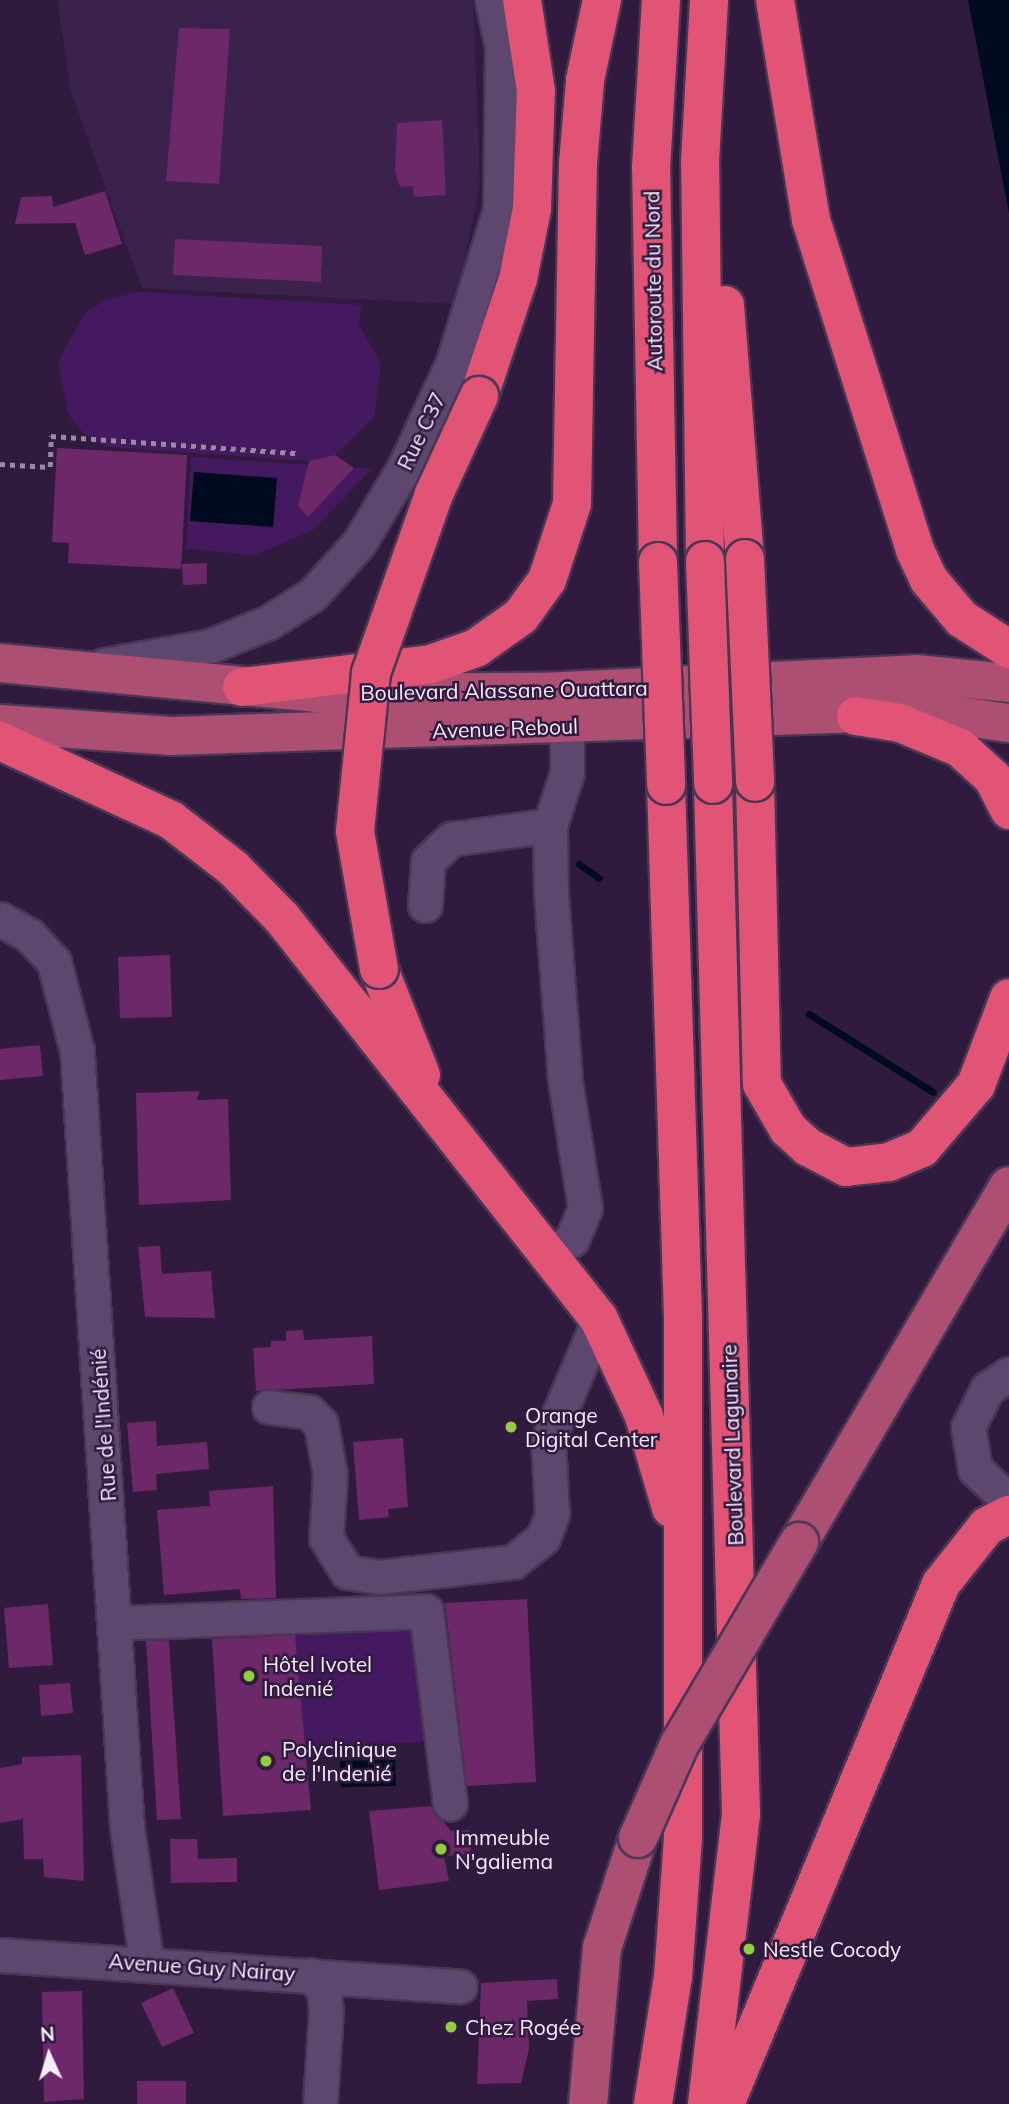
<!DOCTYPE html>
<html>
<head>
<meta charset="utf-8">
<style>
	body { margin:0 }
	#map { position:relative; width:1009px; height:2104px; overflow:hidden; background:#301b3f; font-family:Mulish,sans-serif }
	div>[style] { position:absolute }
	.built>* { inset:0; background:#3b224d }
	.green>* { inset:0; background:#451960 }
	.water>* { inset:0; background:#000b1f }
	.stream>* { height:7px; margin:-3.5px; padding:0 3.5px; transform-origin:3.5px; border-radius:3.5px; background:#000b1f }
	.building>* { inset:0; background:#6c2869 }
	.path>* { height:4.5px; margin-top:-2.25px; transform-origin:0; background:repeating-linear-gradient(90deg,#9989a5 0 5px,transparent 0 10px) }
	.roads { filter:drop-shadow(2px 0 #493655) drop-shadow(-2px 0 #493655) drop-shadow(0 2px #493655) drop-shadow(0 -2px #493655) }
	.minor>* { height:33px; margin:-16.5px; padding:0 16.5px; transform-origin:16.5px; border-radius:16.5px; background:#5e476f }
	.major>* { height:38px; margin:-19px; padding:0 19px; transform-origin:19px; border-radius:19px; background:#ad4f73 }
	.highway>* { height:38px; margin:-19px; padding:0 19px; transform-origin:19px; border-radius:19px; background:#e15475 }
	.bridges { filter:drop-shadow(2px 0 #493655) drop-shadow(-2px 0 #493655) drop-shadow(0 2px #493655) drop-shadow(0 -2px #493655) }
	.major-bridge>* { height:38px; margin:-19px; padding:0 19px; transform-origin:19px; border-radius:19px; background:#ad4f73 }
	.highway-bridge>* { height:38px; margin:-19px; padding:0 19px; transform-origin:19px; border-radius:19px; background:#e15475 }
	.dots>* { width:19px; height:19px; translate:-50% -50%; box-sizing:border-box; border:4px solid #301b3f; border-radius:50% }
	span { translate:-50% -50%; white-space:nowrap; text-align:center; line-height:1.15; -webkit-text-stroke:5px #301b3f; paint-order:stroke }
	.street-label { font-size:21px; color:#f5eafe }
	.poi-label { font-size:21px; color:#f5eafe }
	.left { translate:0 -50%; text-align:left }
	.north { position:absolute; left:14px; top:2020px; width:70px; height:70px; -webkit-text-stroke:5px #301b3f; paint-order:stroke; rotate:356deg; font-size:19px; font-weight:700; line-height:28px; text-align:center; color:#f5eafe }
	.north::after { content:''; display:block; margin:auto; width:24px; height:32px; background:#f5eafe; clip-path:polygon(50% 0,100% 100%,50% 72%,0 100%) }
</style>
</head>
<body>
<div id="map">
	<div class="built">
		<i style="clip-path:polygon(57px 0,473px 0,480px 185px,456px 304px,142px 288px,71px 92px)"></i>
	</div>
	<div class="green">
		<i style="clip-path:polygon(139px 292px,362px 305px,359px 325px,381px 364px,374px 417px,335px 455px,309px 461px,106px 447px,83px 433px,68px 413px,58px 362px,84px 314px,104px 300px)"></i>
		<i style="clip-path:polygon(191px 457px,372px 469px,313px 530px,255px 555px,186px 549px)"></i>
		<i style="clip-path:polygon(426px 1617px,434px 1741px,302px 1749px,294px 1625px)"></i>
	</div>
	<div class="water">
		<i style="clip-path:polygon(968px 0,1009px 0,1009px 213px)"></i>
		<i style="clip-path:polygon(194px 472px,277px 478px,273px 527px,190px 521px)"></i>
		<i style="clip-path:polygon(395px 1760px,396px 1786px,341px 1787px,340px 1761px)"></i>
	</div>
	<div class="stream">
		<i style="left:579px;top:864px;width:24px;rotate:35deg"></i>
		<i style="left:809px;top:1014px;width:146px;rotate:32.2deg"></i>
	</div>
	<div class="building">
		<i style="clip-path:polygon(179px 28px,230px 29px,219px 184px,166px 181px)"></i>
		<i style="clip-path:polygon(442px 120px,446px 195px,414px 197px,413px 186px,400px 187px,395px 172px,397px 123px)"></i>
		<i style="clip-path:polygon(105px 191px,122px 244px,85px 255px,75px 223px,15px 224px,21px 197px,52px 196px,53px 207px)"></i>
		<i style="clip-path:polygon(175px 239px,322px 246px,321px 282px,173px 275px)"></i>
		<i style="clip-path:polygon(57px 448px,187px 455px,181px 569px,68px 563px,69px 543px,52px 542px)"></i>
		<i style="clip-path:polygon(335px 455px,354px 468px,308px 517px,298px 506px,309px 461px)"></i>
		<i style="clip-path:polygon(207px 563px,207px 584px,183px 585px,182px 564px)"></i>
		<i style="clip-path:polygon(170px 955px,172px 1017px,120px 1018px,118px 957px)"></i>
		<i style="clip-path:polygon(40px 1045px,43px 1076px,0 1080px,0 1049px)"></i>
		<i style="clip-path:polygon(200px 1091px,197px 1100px,228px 1099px,231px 1200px,139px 1205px,136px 1093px)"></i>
		<i style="clip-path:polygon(160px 1246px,162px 1274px,211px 1271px,215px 1318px,145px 1317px,138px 1247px)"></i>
		<i style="clip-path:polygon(303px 1330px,304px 1340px,372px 1336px,374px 1384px,256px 1391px,253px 1348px,271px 1347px,271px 1341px,286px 1341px,286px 1331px)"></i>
		<i style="clip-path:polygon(156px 1421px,157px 1446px,207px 1442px,209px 1469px,156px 1474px,157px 1490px,133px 1492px,127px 1423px)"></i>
		<i style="clip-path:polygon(403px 1438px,408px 1507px,388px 1509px,389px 1517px,359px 1520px,353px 1442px)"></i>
		<i style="clip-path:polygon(273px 1486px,276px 1598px,241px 1599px,240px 1589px,164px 1595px,157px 1510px,210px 1506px,209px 1491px)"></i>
		<i style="clip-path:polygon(527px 1599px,536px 1782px,467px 1786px,445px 1603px)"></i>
		<i style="clip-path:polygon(48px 1604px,53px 1665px,9px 1668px,4px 1608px)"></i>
		<i style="clip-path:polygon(295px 1635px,311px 1810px,223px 1816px,212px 1639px)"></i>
		<i style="clip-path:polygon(169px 1640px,181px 1819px,157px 1820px,146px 1641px)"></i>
		<i style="clip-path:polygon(70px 1683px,73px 1713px,41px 1716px,39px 1685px)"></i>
		<i style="clip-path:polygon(81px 1755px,84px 1881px,44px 1877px,43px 1859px,24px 1859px,23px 1819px,0 1823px,0 1768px,22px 1764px,22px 1757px)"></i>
		<i style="clip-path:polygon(431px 1806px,451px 1831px,469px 1830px,471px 1854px,444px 1856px,449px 1881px,379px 1890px,369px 1811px)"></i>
		<i style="clip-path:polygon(170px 1839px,197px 1839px,198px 1859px,237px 1858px,237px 1882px,171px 1883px)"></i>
		<i style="clip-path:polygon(557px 1979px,558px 1999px,527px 2001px,529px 2049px,521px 2083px,477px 2084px,481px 1983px)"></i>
		<i style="clip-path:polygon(173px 1988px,194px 2033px,162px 2047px,141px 2003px)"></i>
		<i style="clip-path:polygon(82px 1991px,84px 2099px,44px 2102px,42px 1992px)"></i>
		<i style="clip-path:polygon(137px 2081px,186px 2081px,186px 2104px,137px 2104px)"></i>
	</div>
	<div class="path">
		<i style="left:0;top:464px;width:50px;rotate:3.4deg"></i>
		<i style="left:50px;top:467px;width:31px;rotate:-88deg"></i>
		<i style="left:51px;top:436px;width:247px;rotate:4deg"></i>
	</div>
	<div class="roads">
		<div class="minor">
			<i style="left:104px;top:665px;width:108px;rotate:-10.2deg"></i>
			<i style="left:210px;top:646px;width:64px;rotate:-22.1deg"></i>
			<i style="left:269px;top:622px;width:52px;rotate:-32.5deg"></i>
			<i style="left:313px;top:594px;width:69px;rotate:-48deg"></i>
			<i style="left:359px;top:543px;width:90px;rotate:-59.1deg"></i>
			<i style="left:405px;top:466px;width:115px;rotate:-65.2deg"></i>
			<i style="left:453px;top:362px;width:160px;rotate:-72.9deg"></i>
			<i style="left:500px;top:209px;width:162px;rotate:-89.3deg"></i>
			<i style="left:502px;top:47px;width:48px;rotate:-102deg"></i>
			<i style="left:425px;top:905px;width:44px;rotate:-86.1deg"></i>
			<i style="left:428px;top:861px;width:32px;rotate:-44deg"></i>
			<i style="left:451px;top:839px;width:100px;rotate:-8deg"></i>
			<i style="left:0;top:919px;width:33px;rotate:29deg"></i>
			<i style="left:29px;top:935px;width:37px;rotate:47deg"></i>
			<i style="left:54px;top:962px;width:92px;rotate:75.5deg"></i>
			<i style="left:77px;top:1051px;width:779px;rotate:86.32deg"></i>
			<i style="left:127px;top:1828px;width:133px;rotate:81.8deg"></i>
			<i style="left:552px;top:1254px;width:25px;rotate:-37deg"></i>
			<i style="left:572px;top:1239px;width:34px;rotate:-67deg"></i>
			<i style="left:585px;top:1208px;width:130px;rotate:-98.9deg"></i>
			<i style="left:565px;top:1080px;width:189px;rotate:-94.3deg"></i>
			<i style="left:551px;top:892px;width:67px;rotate:-90.9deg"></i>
			<i style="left:550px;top:825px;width:55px;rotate:-71.9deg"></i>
			<i style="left:567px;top:773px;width:47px;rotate:-90deg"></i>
			<i style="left:1009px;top:1374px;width:27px;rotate:146deg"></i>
			<i style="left:987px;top:1389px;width:42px;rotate:116.6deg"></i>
			<i style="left:968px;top:1427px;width:43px;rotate:80.5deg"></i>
			<i style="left:975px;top:1469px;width:47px;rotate:43.3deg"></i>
			<i style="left:269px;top:1407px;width:40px;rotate:7.1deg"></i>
			<i style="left:309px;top:1412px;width:17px;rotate:45deg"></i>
			<i style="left:321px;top:1424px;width:52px;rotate:80deg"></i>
			<i style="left:330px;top:1475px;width:63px;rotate:93.6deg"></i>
			<i style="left:326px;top:1538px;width:40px;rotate:58deg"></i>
			<i style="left:347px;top:1572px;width:32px;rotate:9deg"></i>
			<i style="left:379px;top:1577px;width:135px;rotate:-6.4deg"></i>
			<i style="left:513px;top:1562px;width:38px;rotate:-39deg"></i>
			<i style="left:543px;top:1538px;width:26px;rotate:-69deg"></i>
			<i style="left:552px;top:1514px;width:74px;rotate:-93.1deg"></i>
			<i style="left:548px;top:1440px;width:131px;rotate:-67.1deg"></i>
			<i style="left:116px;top:1623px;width:310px;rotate:-2.2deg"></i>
			<i style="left:426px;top:1611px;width:194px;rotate:82.9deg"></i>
			<i style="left:0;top:1955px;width:461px;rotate:3.9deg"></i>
			<i style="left:311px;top:1975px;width:20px;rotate:49deg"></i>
			<i style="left:324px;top:1990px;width:21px;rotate:85deg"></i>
			<i style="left:326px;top:2011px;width:93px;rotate:93.7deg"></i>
		</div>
		<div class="major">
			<i style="left:0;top:663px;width:319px;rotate:5.4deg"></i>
			<i style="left:318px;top:693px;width:223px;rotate:-0.3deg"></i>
			<i style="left:541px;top:692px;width:375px;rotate:-2.7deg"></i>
			<i style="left:916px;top:674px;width:93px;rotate:5.5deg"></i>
			<i style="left:0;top:724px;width:172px;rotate:4deg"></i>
			<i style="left:172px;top:736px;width:750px;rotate:-1.91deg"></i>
			<i style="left:922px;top:711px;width:88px;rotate:7.9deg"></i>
			<i style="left:799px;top:1542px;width:413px;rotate:-59.5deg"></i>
			<i style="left:588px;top:2104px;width:157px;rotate:-84.9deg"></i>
			<i style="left:602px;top:1948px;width:116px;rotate:-71.9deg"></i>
		</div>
		<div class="highway">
			<i style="left:775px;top:0;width:223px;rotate:80.7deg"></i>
			<i style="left:811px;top:220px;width:346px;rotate:72.5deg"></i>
			<i style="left:915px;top:550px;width:33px;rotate:65deg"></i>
			<i style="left:929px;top:580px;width:51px;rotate:49.8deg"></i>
			<i style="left:962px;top:619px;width:56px;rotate:32.6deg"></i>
			<i style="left:725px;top:305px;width:255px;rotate:85.5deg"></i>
			<i style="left:479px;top:396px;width:123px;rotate:-71.6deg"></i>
			<i style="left:518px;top:279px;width:71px;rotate:-78.7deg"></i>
			<i style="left:532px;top:209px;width:118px;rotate:-88.1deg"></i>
			<i style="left:536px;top:91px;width:92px;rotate:-98.7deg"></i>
			<i style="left:705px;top:561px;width:399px;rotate:-90.7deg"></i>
			<i style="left:700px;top:162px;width:162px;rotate:-86.8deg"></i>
			<i style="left:658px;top:562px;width:394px;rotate:-91deg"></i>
			<i style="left:651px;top:168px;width:168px;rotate:-86.6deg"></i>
			<i style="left:242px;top:687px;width:190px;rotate:-6.9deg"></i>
			<i style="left:431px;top:664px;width:48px;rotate:-19.6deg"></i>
			<i style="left:476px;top:648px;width:55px;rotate:-35.4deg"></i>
			<i style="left:521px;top:616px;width:44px;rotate:-54.2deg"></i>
			<i style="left:547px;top:580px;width:80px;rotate:-71.8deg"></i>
			<i style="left:572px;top:504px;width:340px;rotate:-89deg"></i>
			<i style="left:578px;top:164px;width:84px;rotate:-85.2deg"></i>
			<i style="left:585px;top:80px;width:82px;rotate:-78deg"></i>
			<i style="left:856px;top:716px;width:45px;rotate:9deg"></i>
			<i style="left:900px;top:723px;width:65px;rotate:22.6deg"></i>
			<i style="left:960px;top:748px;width:45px;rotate:42.3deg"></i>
			<i style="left:993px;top:778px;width:36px;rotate:63deg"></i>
			<i style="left:0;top:741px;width:188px;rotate:24.8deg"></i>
			<i style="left:171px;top:820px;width:78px;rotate:37.7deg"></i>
			<i style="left:233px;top:868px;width:70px;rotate:45.6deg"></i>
			<i style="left:282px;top:918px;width:511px;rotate:51.67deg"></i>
			<i style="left:599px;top:1319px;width:107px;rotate:65.1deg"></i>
			<i style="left:644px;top:1416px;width:96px;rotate:73.6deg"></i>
			<i style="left:755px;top:782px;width:302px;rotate:88.7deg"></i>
			<i style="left:762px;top:1084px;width:52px;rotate:60deg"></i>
			<i style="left:788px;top:1129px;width:27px;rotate:42deg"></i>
			<i style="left:808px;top:1147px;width:43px;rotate:27.8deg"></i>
			<i style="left:846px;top:1167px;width:43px;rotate:-6.6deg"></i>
			<i style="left:889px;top:1162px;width:36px;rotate:-23deg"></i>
			<i style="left:922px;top:1148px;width:83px;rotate:-49.4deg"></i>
			<i style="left:976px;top:1085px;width:93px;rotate:-69.2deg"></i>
			<i style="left:379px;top:969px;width:114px;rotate:68.4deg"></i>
			<i style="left:653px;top:2104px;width:129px;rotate:-81.1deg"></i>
			<i style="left:673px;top:1977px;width:139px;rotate:-85.9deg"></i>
			<i style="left:683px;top:1838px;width:521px;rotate:-90deg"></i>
			<i style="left:683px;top:1317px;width:532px;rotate:-91.83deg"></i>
			<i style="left:707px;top:2104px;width:292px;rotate:-83.3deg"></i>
			<i style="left:741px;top:1814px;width:1030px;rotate:-91.56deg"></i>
			<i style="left:725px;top:2104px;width:563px;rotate:-67.44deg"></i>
			<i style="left:941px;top:1584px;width:74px;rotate:-51.6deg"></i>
			<i style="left:987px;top:1526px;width:25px;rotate:-27deg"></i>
		</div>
	</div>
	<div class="bridges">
		<div class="major-bridge">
			<i style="left:638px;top:1838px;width:102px;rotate:-66.2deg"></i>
			<i style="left:679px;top:1745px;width:236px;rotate:-59.4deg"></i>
		</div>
		<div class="highway-bridge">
			<i style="left:745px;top:559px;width:223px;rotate:87.4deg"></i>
			<i style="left:705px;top:561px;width:223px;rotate:87.9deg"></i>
			<i style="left:658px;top:562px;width:223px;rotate:87.9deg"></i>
			<i style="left:379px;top:969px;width:140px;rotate:-99.9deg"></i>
			<i style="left:355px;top:831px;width:159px;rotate:-84.2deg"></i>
			<i style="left:371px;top:673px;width:190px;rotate:-70.6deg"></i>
			<i style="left:434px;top:494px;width:108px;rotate:-65.3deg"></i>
		</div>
	</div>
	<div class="dots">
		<i style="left:511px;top:1427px;background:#92cd3f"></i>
		<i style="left:249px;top:1676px;background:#92cd3f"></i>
		<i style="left:266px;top:1761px;background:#92cd3f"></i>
		<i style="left:441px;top:1849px;background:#92cd3f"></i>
		<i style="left:749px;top:1949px;background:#92cd3f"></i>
		<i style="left:451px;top:2027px;background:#92cd3f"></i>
	</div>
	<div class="street-label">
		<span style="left:653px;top:281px;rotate:-91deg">Autoroute du Nord</span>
		<span style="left:421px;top:431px;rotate:-64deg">Rue C37</span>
		<span style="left:504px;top:690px;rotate:-1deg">Boulevard Alassane Ouattara</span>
		<span style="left:505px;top:728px;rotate:-2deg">Avenue Reboul</span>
		<span style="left:103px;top:1425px;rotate:-94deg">Rue de l'Indénié</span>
		<span style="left:732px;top:1445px;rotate:-92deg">Boulevard Lagunaire</span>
		<span style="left:202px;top:1967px;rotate:4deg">Avenue Guy Nairay</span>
	</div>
	<div class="poi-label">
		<span class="left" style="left:525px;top:1427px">Orange<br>Digital Center</span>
		<span class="left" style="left:263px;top:1676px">Hôtel Ivotel<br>Indenié</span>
		<span class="left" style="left:282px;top:1761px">Polyclinique<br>de l'Indenié</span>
		<span class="left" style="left:455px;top:1849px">Immeuble<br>N'galiema</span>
		<span class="left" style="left:763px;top:1949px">Nestle Cocody</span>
		<span class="left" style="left:465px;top:2027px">Chez Rogée</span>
	</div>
	<div class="north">N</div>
</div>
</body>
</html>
